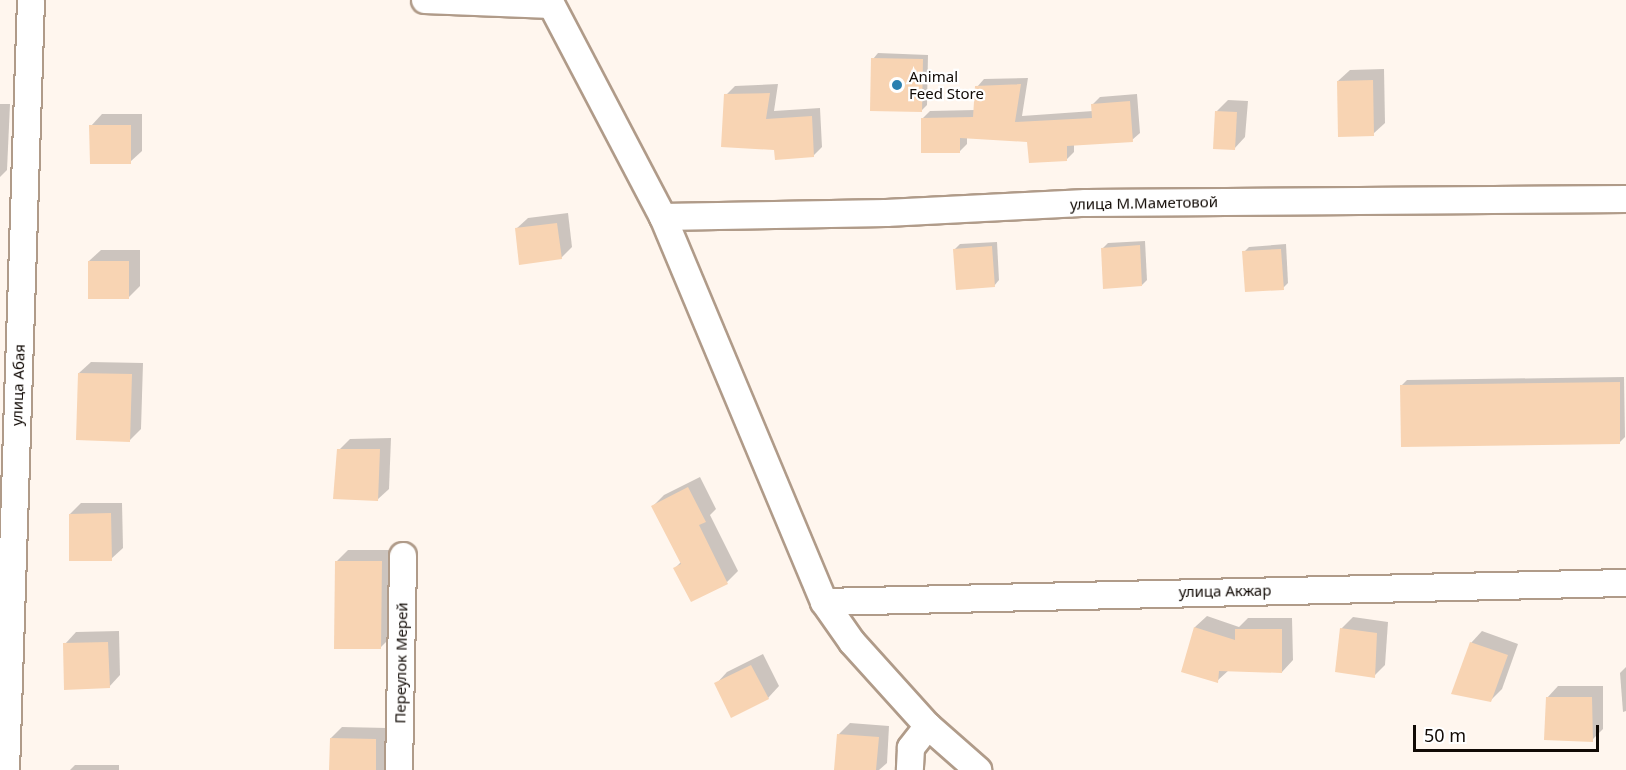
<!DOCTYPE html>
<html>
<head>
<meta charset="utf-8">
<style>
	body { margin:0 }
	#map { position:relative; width:1626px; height:770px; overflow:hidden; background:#fff6ee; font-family:"Noto Sans",sans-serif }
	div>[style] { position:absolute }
	.shadow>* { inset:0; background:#0003 }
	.building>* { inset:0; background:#f8d4b3 }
	.roads { filter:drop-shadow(2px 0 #b09b89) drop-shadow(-2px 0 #b09b89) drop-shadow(0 2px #b09b89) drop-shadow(0 -2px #b09b89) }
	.minor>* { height:26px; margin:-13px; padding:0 13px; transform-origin:13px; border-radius:13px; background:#fff }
	.dots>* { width:16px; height:16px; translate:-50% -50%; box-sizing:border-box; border:3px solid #fff; border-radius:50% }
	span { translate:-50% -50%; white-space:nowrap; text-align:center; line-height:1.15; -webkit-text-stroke:4.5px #fff; paint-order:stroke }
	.poi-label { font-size:15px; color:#110a05 }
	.left { translate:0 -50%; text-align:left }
	.street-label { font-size:15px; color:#110a05 }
	.scale { position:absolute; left:1413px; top:725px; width:186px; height:27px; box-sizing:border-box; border:3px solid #110a05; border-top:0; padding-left:8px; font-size:18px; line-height:21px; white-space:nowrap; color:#110a05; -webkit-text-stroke:4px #fff; paint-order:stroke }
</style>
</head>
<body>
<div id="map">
	<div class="shadow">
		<i style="clip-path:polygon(878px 53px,928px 55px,927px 105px,921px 111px,873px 59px)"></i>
		<i style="clip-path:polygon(1384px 69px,1385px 123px,1373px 134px,1338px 81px,1350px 70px)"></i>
		<i style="clip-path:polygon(1028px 78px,1022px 116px,1093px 111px,1093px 104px,1100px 97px,1137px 94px,1140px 133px,1132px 140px,1074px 144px,1074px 152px,1067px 159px,1029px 140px,967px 136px,967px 144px,960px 151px,922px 119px,930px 111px,975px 110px,977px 87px,984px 79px)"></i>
		<i style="clip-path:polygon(778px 84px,774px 111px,820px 108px,822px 147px,813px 156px,726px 95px,735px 86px)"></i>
		<i style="clip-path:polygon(1228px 100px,1248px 101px,1245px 137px,1234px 149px,1217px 111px)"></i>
		<i style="clip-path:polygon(0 104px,10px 104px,7px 170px,0 177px)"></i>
		<i style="clip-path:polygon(102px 114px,142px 114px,142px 151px,130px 162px,91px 126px)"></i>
		<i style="clip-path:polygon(568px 213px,572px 247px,561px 258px,516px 229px,528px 218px)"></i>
		<i style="clip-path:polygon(1145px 241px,1147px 280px,1142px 285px,1103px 248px,1108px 243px)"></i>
		<i style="clip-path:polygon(997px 242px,999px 280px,994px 286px,955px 249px,960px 244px)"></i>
		<i style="clip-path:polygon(1286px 244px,1288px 283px,1283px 288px,1244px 252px,1249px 247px)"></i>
		<i style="clip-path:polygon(101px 250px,140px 250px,140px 286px,128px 298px,89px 261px)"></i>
		<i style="clip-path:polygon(91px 362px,143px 363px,141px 429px,130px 440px,79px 373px)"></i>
		<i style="clip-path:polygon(1624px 377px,1625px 437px,1620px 442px,1402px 385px,1407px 380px)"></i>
		<i style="clip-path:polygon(391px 438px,389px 489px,377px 500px,339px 450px,350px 439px)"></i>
		<i style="clip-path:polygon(700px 477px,716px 509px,710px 515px,738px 571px,727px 582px,675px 568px,681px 562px,653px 506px,664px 495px)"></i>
		<i style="clip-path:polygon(81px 503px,122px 503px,123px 548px,111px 559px,70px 514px)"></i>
		<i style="clip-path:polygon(348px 550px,393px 550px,392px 636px,381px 647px,336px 562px)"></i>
		<i style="clip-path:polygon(1207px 616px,1239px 627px,1248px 618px,1292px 618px,1293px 660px,1282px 672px,1229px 670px,1217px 681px,1183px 671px,1195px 627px)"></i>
		<i style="clip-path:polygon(1353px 617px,1388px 622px,1385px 665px,1374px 676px,1341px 629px)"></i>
		<i style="clip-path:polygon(119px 631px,120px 675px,109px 687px,65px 644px,76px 632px)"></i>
		<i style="clip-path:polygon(1482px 631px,1518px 644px,1502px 689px,1491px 700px,1471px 643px)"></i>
		<i style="clip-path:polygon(763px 654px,779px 686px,768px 698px,716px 684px,727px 672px)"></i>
		<i style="clip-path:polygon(1626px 667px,1626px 711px,1623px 712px,1620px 673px)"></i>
		<i style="clip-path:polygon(1558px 686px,1603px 686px,1603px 729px,1592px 740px,1547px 698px)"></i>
		<i style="clip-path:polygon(850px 723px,889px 726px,887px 763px,879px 770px,836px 770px,838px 735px)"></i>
		<i style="clip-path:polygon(342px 727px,387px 728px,386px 770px,330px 770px,331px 738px)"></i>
		<i style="clip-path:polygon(75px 765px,119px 765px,119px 770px,70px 770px)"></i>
	</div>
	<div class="building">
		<i style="clip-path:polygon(871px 58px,923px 59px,922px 112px,870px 111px)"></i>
		<i style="clip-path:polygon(1373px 80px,1374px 136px,1338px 137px,1337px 81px)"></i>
		<i style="clip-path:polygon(1021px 84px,1015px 122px,1092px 118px,1091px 104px,1130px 101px,1133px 142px,1067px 146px,1067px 161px,1029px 163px,1027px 142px,960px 138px,960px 153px,921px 153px,921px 118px,973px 117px,975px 86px)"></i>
		<i style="clip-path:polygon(770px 93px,766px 119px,812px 116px,814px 157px,775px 160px,774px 150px,721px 147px,724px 94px)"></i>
		<i style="clip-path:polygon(1215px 111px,1237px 112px,1235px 150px,1213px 149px)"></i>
		<i style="clip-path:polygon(89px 125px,131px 125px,131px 164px,90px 164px)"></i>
		<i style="clip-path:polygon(557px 223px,562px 259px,519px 265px,515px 228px)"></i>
		<i style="clip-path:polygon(1140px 245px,1142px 286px,1103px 289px,1101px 248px)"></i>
		<i style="clip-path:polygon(992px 246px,995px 287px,956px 290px,953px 249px)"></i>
		<i style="clip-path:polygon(1281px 249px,1284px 290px,1245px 292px,1242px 251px)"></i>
		<i style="clip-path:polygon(88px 261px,129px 261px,129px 299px,88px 299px)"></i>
		<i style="clip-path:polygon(78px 373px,132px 374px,130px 442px,76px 440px)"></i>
		<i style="clip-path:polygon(1620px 382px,1620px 444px,1401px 447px,1400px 385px)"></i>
		<i style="clip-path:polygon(337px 449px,380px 449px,378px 501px,333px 499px)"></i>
		<i style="clip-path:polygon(688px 487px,706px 522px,699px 525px,728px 584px,691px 602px,673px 568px,681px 564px,651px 506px)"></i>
		<i style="clip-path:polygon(111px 513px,112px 561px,69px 561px,69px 514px)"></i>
		<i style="clip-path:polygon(335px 561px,382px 561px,381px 649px,334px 649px)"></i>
		<i style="clip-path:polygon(1194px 627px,1235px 640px,1235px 629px,1282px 629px,1282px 673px,1219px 671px,1218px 683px,1181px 672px)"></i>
		<i style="clip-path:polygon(1340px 628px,1377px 633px,1375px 678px,1335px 672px)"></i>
		<i style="clip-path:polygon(108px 642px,110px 688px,64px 690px,63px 643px)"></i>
		<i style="clip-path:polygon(1470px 642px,1508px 655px,1491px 702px,1451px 694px)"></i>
		<i style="clip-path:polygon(751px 665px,769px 699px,731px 718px,714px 683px)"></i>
		<i style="clip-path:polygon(1546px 697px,1592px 697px,1593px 742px,1544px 740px)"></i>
		<i style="clip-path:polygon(837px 734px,879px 737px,876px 770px,834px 770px)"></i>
		<i style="clip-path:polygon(330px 738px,376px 739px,376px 770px,329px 770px)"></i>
	</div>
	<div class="roads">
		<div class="minor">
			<i style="left:425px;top:0;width:126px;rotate:2.3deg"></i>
			<i style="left:549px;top:0;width:245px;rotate:62.3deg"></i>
			<i style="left:663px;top:217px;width:417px;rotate:67.3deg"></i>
			<i style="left:824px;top:602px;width:49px;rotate:55deg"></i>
			<i style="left:852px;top:642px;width:113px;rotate:47.9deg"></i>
			<i style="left:928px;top:726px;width:28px;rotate:128deg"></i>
			<i style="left:911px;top:748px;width:22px;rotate:93deg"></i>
			<i style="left:663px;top:217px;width:223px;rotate:-1deg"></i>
			<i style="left:886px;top:213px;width:200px;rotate:-2.9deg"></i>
			<i style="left:1086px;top:203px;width:540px;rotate:-0.42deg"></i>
			<i style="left:824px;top:602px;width:802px;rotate:-1.36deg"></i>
			<i style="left:928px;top:726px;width:67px;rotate:41.3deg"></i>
			<i style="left:6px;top:770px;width:770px;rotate:-88.14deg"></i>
			<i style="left:399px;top:770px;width:214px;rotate:-88.9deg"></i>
		</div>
	</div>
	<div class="dots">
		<i style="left:897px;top:85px;background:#2a7faf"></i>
	</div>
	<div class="poi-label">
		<span class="left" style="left:909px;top:85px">Animal<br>Feed Store</span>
	</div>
	<div class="street-label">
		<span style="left:1144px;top:203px;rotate:-1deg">улица М.Маметовой</span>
		<span style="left:18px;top:385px;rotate:-88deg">улица Абая</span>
		<span style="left:1225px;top:591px;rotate:-1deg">улица Акжар</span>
		<span style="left:401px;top:663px;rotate:-89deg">Переулок Мерей</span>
	</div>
	<div class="scale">50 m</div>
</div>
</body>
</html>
